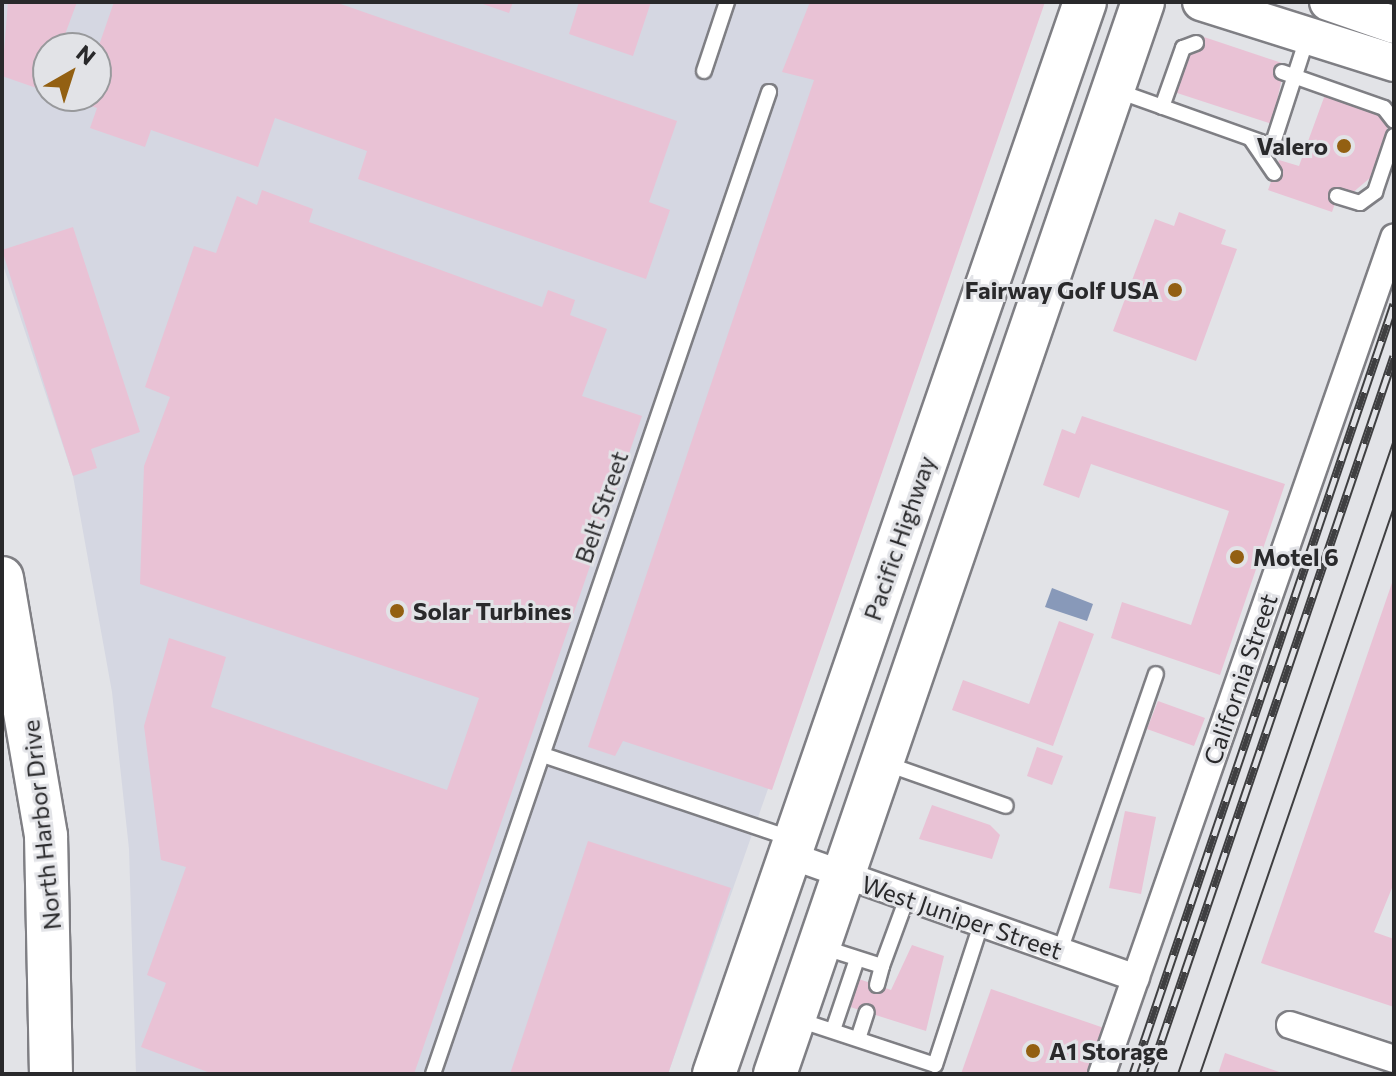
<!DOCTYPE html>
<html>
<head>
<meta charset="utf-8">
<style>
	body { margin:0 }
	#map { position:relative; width:1396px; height:1076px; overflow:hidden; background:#e2e3e7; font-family:Commissioner,sans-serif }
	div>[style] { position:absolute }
	.built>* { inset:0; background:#d5d7e2 }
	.water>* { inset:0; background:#8899b9 }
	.building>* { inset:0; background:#e9c2d5 }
	.roads { filter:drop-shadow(2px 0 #7f7f84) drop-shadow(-2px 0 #7f7f84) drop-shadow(0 2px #7f7f84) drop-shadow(0 -2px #7f7f84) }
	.lane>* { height:14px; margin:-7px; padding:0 7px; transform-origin:7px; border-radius:7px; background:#fff }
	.street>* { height:26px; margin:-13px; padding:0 13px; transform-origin:13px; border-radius:13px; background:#fff }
	.secondary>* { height:36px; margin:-18px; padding:0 18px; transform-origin:18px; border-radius:18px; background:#fff }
	.primary>* { height:42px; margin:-21px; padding:0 21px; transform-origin:21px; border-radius:21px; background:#fff }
	.tram>* { height:2px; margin:-1px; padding:0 1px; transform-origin:1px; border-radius:1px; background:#3f3f41 }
	.rail>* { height:9px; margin-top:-4.5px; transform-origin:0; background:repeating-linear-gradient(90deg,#e2e3e7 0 18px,#3f3f41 0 36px); box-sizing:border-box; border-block:2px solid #3f3f41 }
	.dots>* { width:22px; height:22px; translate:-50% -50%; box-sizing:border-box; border:4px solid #e2e3e7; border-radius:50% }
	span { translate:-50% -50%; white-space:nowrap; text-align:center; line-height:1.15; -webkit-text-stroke:6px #e2e3e7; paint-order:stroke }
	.poi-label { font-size:24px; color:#29292b; font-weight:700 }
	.right { translate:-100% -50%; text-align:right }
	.left { translate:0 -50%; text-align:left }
	.street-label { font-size:24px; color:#29292b }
	.frame { position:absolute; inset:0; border:4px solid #29292b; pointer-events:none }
	.north { position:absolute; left:32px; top:32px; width:80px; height:80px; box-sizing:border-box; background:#e2e3e7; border:2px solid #98999c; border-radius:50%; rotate:39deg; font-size:22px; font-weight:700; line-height:32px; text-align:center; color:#29292b }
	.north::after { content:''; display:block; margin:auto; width:28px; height:36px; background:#936012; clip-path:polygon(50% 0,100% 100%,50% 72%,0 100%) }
</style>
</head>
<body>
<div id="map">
	<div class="built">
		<i style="clip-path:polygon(evenodd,2px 2px,1044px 2px,668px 1074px,136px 1074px,129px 849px,112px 692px,73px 476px,2px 262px,2px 2px,48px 48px,96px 48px,96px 96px,48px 96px,48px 48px)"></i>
	</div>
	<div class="water">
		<i style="clip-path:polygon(1052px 588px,1093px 604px,1087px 621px,1045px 607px)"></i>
	</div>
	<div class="building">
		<i style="clip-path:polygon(8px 2px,77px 2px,60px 48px,48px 48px,45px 91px,2px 76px)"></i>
		<i style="clip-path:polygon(114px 2px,335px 2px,677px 121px,649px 202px,670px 210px,646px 279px,358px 179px,367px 151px,275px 118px,258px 167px,151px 130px,145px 147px,90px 128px,97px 108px,79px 102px,96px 96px,96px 54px)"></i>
		<i style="clip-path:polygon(477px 2px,513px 2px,509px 13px)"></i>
		<i style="clip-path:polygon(579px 2px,651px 2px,633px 56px,569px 34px)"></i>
		<i style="clip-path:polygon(810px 2px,1045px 2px,772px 790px,623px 741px,615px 756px,588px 747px,814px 80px,782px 72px)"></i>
		<i style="clip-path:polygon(1198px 35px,1285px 64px,1272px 124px,1174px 92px)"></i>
		<i style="clip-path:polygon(1326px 92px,1381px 112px,1388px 126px,1370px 178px,1351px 194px,1340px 189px,1332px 212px,1268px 190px,1279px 160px,1299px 166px)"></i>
		<i style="clip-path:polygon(262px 190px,313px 209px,309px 222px,542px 307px,548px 290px,575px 300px,570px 315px,607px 329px,582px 396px,642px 416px,414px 1074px,213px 1074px,141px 1047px,166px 983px,147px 975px,186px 867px,161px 860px,144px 726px,169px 638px,226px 657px,211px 707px,447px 790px,479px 698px,140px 584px,144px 466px,170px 397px,145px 387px,194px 246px,216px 253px,237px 196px,257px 205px)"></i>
		<i style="clip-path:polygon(1179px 212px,1226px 230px,1221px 244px,1237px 249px,1196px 361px,1113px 331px,1155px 219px,1174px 226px)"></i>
		<i style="clip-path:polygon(73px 227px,140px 432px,91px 449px,97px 468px,73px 476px,2px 250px)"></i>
		<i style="clip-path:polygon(1082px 416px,1285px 484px,1220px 675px,1111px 638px,1122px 602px,1191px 625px,1229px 511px,1091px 464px,1079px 498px,1043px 485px,1062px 429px,1075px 434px)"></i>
		<i style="clip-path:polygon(1393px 580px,1394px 883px,1374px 932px,1394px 939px,1394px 1007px,1261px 963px)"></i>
		<i style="clip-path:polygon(1059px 621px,1094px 634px,1053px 746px,952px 710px,963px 680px,1029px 704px)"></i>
		<i style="clip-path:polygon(1158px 701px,1205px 718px,1194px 746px,1147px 729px)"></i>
		<i style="clip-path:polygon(1037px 747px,1063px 756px,1052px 785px,1027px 776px)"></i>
		<i style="clip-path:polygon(932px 805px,990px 825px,1000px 835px,992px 859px,919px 839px)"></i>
		<i style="clip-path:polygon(1125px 811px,1156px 817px,1141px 894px,1109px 888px)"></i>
		<i style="clip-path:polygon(588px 841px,731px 888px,668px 1074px,510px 1074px)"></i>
		<i style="clip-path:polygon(912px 945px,944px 956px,926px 1031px,844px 1005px,853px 977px,891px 990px)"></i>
		<i style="clip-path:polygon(991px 989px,1104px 1028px,1088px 1074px,961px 1074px)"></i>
		<i style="clip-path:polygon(1225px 1053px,1285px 1074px,1218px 1074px)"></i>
	</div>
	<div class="roads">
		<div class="lane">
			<i style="left:704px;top:71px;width:73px;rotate:-71.6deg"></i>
			<i style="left:1282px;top:72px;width:108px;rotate:19.4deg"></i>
			<i style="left:1384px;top:108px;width:16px;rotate:52deg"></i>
			<i style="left:1115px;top:90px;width:167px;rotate:19.6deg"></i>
			<i style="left:1272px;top:146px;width:114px;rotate:-72deg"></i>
			<i style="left:1162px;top:107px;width:63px;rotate:-70.4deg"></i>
			<i style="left:1183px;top:48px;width:14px;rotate:-21deg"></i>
			<i style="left:1251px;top:139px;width:41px;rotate:55.9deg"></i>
			<i style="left:1337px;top:196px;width:24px;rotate:17deg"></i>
			<i style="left:1360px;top:203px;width:19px;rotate:-36deg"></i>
			<i style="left:1375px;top:192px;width:59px;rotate:-71.3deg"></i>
			<i style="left:543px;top:755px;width:261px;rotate:18.6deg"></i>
			<i style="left:884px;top:763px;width:129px;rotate:19.4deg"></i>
			<i style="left:822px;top:947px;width:63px;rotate:17.6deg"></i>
			<i style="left:882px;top:966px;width:72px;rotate:-69.8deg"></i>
			<i style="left:1060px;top:951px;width:293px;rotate:-70.9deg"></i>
			<i style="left:877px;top:985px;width:20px;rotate:-75deg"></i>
			<i style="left:799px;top:1020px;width:143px;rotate:18.3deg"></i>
			<i style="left:935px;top:1065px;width:148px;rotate:-71.9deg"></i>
			<i style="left:833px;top:1030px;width:75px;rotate:-71.3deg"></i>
			<i style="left:858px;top:1039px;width:28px;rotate:-72deg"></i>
			<i style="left:433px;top:1074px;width:1038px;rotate:-71.11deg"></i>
		</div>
		<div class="street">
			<i style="left:789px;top:855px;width:368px;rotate:19.5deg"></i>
			<i style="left:1290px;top:1025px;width:109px;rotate:18.1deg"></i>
			<i style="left:1102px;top:1074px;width:886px;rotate:-70.75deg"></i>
		</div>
		<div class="secondary">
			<i style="left:1201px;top:2px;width:202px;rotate:17.5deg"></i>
			<i style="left:1328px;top:2px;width:70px;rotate:19.2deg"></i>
		</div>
		<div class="primary">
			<i style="left:2px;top:578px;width:262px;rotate:80.3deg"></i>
			<i style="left:46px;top:836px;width:238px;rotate:88.8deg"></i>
			<i style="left:714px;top:1074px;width:1134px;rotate:-70.91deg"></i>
			<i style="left:775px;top:1074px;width:1133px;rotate:-71.05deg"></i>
		</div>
	</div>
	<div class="tram">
		<i style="left:1178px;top:1074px;width:670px;rotate:-71.19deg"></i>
		<i style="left:1200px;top:1074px;width:599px;rotate:-71.11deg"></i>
	</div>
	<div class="rail">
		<i style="left:1133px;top:1074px;width:813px;rotate:-71.28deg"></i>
		<i style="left:1150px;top:1074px;width:758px;rotate:-71.23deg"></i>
	</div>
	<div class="dots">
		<i style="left:1344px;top:146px;background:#936012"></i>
		<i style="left:1175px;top:290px;background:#936012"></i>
		<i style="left:1237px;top:557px;background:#936012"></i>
		<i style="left:397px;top:611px;background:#936012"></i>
		<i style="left:1033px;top:1051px;background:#936012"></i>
	</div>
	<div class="poi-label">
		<span class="right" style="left:1328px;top:146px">Valero</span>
		<span class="right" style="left:1159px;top:290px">Fairway Golf USA</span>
		<span class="left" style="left:1253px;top:557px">Motel 6</span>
		<span class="left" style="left:413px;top:611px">Solar Turbines</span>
		<span class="left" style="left:1049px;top:1051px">A1 Storage</span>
	</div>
	<div class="street-label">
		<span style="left:601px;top:507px;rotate:-71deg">Belt Street</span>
		<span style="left:899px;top:538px;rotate:-71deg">Pacific Highway</span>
		<span style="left:1240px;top:679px;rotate:-71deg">California Street</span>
		<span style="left:41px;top:825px;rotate:-96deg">North Harbor Drive</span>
		<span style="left:962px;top:917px;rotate:19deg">West Juniper Street</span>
	</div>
	<div class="frame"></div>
	<div class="north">N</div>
</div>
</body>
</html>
